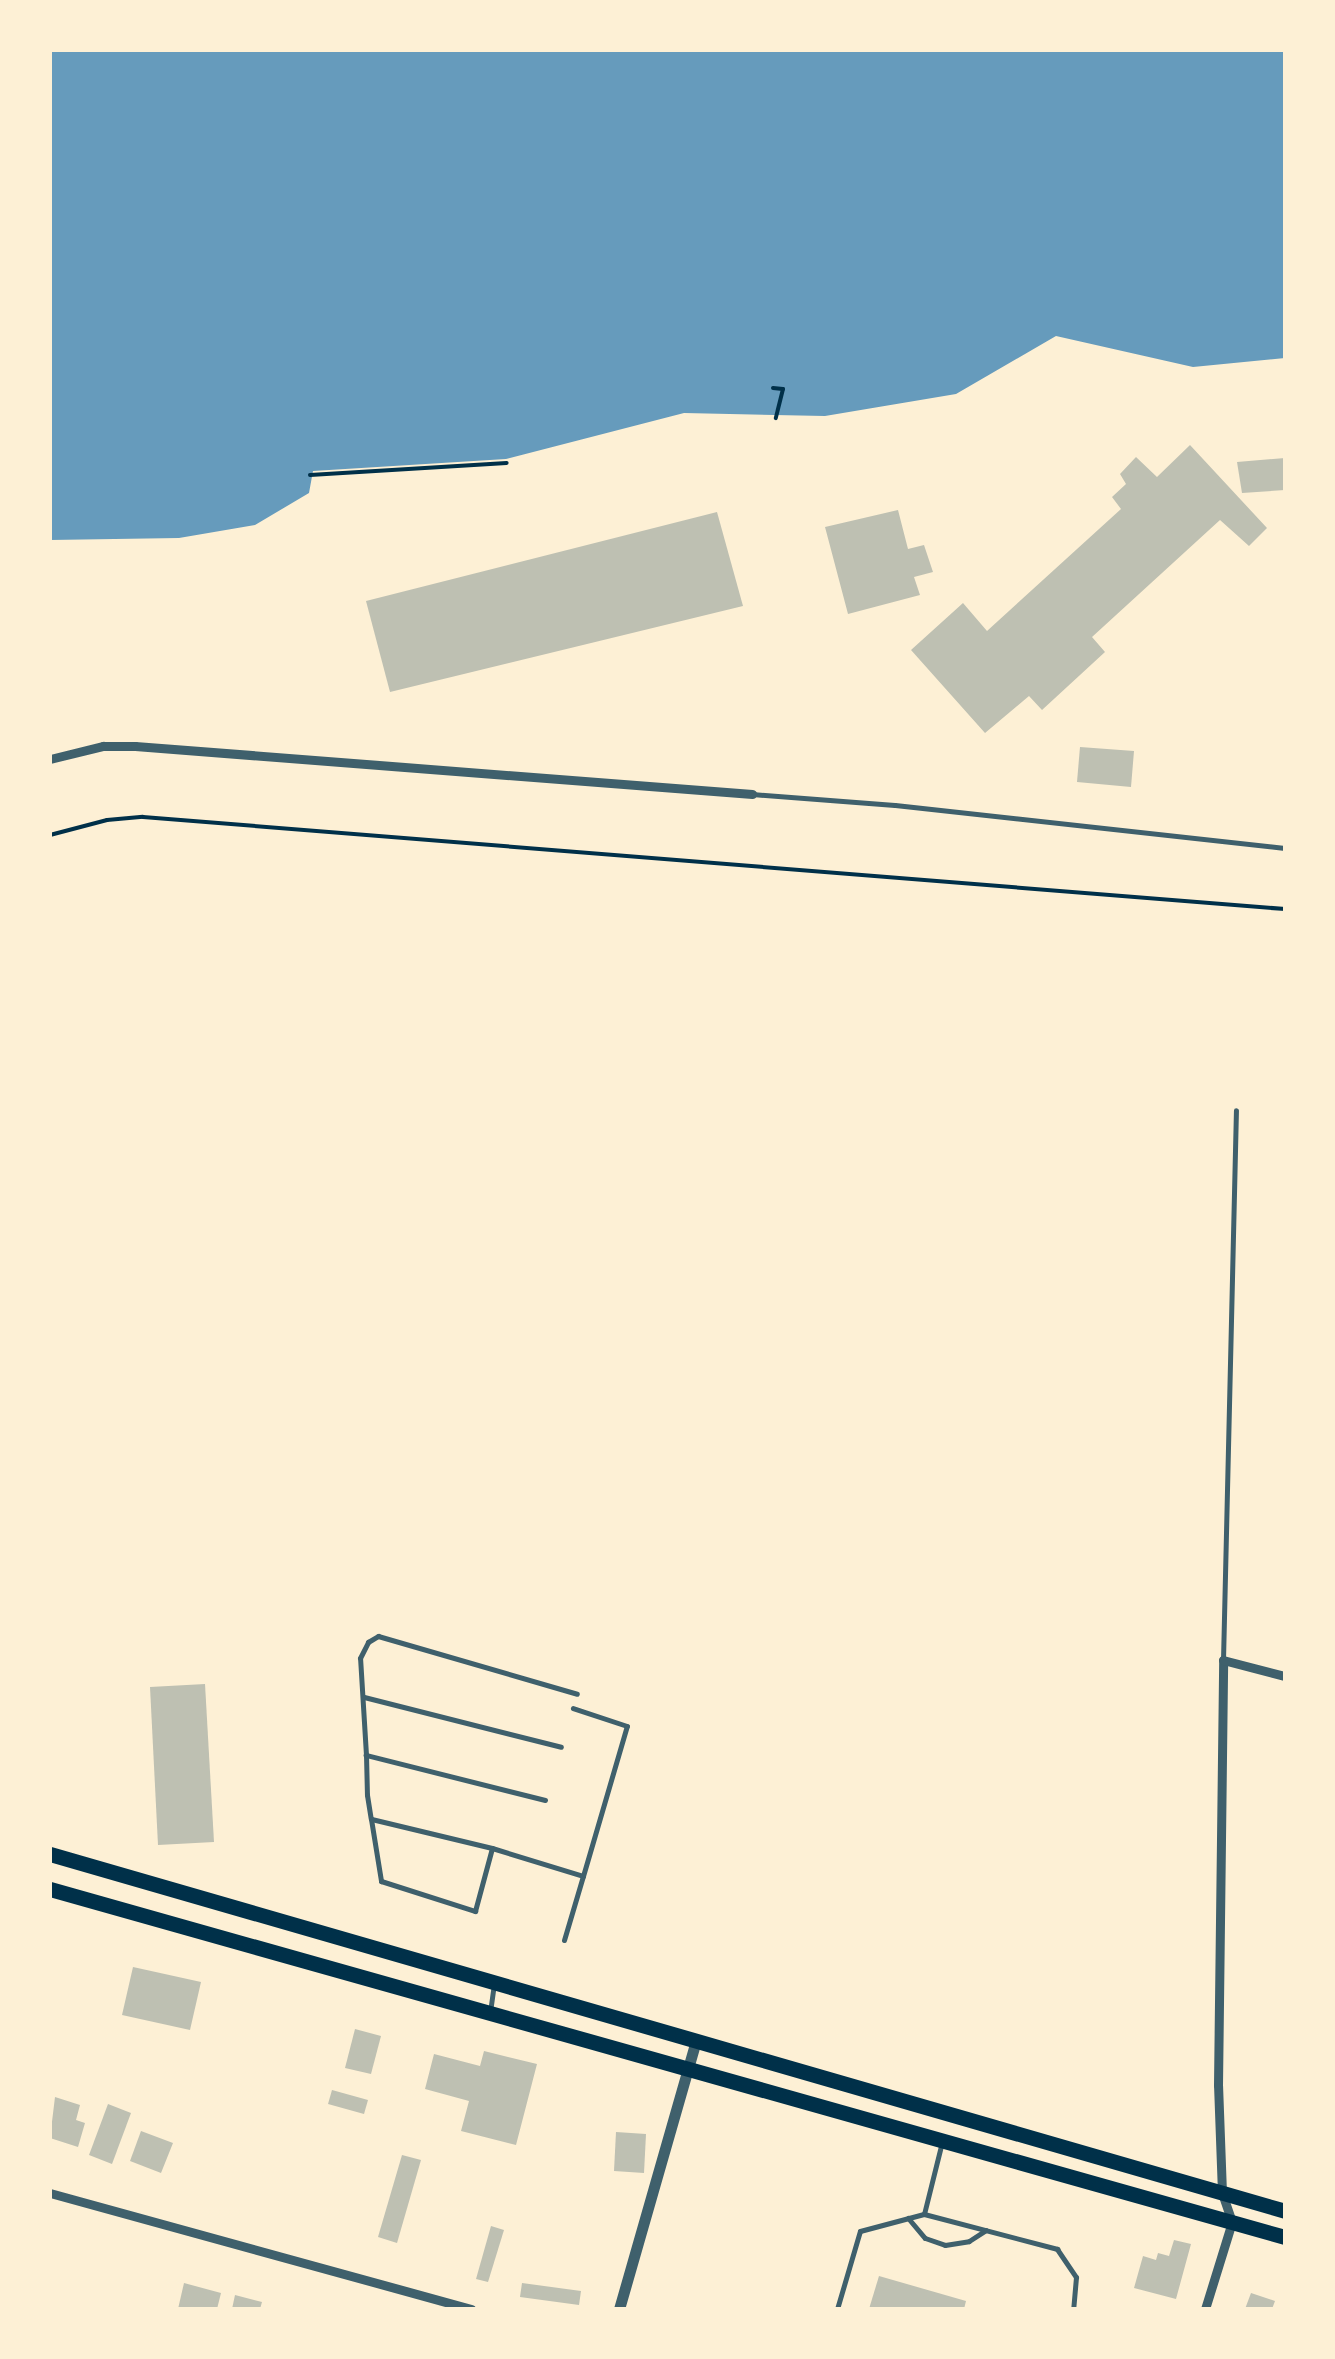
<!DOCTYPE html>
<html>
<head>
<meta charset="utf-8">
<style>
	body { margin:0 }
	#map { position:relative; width:1335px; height:2359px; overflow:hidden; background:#fdf0d5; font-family:Inter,sans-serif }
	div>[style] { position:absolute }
	.water>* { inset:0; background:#669bbc }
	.building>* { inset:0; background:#bec0b2 }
	.path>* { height:4px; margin:-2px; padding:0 2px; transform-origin:2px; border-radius:2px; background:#003049 }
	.service>* { height:5px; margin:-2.5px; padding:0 2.5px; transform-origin:2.5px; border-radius:2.5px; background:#3f606c }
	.minor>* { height:9px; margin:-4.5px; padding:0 4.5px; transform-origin:4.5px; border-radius:4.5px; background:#3f606c }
	.tertiary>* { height:11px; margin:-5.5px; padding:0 5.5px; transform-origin:5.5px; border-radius:5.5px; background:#3f606c }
	.primary>* { height:15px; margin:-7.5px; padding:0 7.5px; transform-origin:7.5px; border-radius:7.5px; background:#003049 }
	span { translate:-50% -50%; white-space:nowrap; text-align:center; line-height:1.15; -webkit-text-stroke:10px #fdf0d5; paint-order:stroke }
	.frame { position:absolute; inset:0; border:52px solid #fdf0d5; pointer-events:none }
</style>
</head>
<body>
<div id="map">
	<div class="water">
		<i style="clip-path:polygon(50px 50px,1285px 50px,1285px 358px,1193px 367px,1056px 336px,956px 394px,825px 416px,684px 413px,506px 459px,313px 471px,309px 493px,255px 525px,179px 538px,50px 540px)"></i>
	</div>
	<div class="building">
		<i style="clip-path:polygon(1190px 445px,1267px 528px,1249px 546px,1220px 520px,1092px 637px,1105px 652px,1042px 710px,1029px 696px,985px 733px,911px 650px,963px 603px,987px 631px,1121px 509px,1112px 497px,1126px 484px,1120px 474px,1136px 457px,1157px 477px)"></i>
		<i style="clip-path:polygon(1285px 458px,1285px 490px,1242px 493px,1237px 462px)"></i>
		<i style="clip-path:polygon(898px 510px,908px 549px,924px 545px,933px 572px,914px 577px,920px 595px,848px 614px,825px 527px)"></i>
		<i style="clip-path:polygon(717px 512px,743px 606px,390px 692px,366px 601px)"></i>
		<i style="clip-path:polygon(1080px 747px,1134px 751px,1131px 787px,1077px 782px)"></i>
		<i style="clip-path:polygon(205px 1684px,214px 1842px,158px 1845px,150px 1687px)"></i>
		<i style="clip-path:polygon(133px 1967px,201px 1982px,190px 2030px,122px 2015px)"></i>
		<i style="clip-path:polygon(355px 2029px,381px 2036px,371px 2074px,345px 2068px)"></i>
		<i style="clip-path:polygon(484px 2051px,537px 2064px,516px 2145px,461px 2131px,469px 2101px,425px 2089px,434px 2054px,480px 2066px)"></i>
		<i style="clip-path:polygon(332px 2090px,368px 2100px,364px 2114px,328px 2104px)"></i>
		<i style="clip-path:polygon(55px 2097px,80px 2105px,76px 2120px,85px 2123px,78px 2147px,50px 2138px)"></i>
		<i style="clip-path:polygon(108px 2104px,131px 2113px,112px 2164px,89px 2155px)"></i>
		<i style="clip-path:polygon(141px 2131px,173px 2143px,161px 2173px,130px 2161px)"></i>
		<i style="clip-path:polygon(616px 2132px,646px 2134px,644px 2173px,614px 2171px)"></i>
		<i style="clip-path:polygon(402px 2155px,421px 2160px,397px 2243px,378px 2237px)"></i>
		<i style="clip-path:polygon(491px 2226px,504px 2230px,488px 2282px,476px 2279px)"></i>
		<i style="clip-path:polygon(1174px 2240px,1191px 2244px,1176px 2299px,1134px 2288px,1143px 2256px,1156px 2260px,1158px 2253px,1169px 2256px)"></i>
		<i style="clip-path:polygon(879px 2276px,966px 2301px,964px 2309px,869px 2309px)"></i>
		<i style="clip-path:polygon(184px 2283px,221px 2293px,217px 2309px,178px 2309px)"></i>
		<i style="clip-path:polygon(522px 2283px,581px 2291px,579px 2305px,520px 2297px)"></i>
		<i style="clip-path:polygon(1251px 2293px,1275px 2301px,1272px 2309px,1245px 2309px)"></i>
		<i style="clip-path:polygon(235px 2295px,262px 2302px,260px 2309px,232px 2309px)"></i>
	</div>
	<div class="path">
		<i style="left:773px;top:388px;width:10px;rotate:6deg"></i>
		<i style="left:783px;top:389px;width:30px;rotate:104deg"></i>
		<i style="left:310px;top:475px;width:197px;rotate:-3.5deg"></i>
		<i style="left:50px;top:835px;width:59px;rotate:-14.7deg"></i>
		<i style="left:107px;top:820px;width:36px;rotate:-5deg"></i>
		<i style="left:143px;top:817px;width:1146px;rotate:4.61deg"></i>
	</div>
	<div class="service">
		<i style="left:752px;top:794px;width:143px;rotate:4.4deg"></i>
		<i style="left:895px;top:805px;width:392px;rotate:6.3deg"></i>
		<i style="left:1223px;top:1660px;width:550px;rotate:-88.65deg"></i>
		<i style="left:364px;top:1697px;width:203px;rotate:14.2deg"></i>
		<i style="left:366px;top:1755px;width:40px;rotate:88.6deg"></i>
		<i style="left:367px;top:1795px;width:24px;rotate:81deg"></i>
		<i style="left:371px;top:1819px;width:63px;rotate:80.8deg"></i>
		<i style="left:381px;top:1881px;width:99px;rotate:17.7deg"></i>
		<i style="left:475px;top:1911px;width:65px;rotate:-74.9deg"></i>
		<i style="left:492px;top:1848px;width:124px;rotate:-166.5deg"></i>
		<i style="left:545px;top:1800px;width:185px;rotate:-165.9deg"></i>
		<i style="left:366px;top:1755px;width:97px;rotate:-93.5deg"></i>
		<i style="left:360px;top:1658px;width:18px;rotate:-63deg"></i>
		<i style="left:368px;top:1642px;width:12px;rotate:-31deg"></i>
		<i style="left:378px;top:1636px;width:207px;rotate:16.2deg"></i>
		<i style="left:492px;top:1848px;width:95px;rotate:17.1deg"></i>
		<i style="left:583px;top:1876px;width:156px;rotate:-73.7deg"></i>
		<i style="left:627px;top:1726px;width:57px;rotate:-161.6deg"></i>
		<i style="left:564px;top:1940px;width:67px;rotate:-73.5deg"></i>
		<i style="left:490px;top:2012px;width:28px;rotate:-82deg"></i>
		<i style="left:924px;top:2214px;width:74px;rotate:-76deg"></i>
		<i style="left:908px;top:2218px;width:26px;rotate:50deg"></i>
		<i style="left:925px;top:2238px;width:21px;rotate:19deg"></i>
		<i style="left:945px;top:2245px;width:24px;rotate:-9deg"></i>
		<i style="left:969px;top:2241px;width:20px;rotate:-33deg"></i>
		<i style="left:837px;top:2309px;width:81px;rotate:-73.6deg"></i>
		<i style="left:860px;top:2231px;width:66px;rotate:-14.9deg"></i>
		<i style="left:924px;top:2214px;width:138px;rotate:14.7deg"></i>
		<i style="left:1057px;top:2249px;width:34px;rotate:56deg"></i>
		<i style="left:1076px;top:2277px;width:32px;rotate:95deg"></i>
	</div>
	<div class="minor">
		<i style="left:50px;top:759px;width:55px;rotate:-13.8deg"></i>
		<i style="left:103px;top:746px;width:32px"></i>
		<i style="left:135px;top:746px;width:619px;rotate:4.45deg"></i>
		<i style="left:50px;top:2193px;width:437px;rotate:15.4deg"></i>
		<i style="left:1205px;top:2309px;width:91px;rotate:-72.8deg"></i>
		<i style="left:1232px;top:2222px;width:31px;rotate:-109deg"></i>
		<i style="left:1222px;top:2193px;width:108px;rotate:-92.1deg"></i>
		<i style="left:1218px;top:2085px;width:425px;rotate:-89.3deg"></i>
		<i style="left:1223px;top:1660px;width:64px;rotate:14.5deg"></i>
	</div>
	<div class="tertiary">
		<i style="left:619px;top:2309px;width:279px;rotate:-74deg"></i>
	</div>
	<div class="primary">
		<i style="left:50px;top:1854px;width:1286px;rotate:16.12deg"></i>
		<i style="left:50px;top:1889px;width:1283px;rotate:15.74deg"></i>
	</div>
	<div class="frame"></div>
</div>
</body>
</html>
